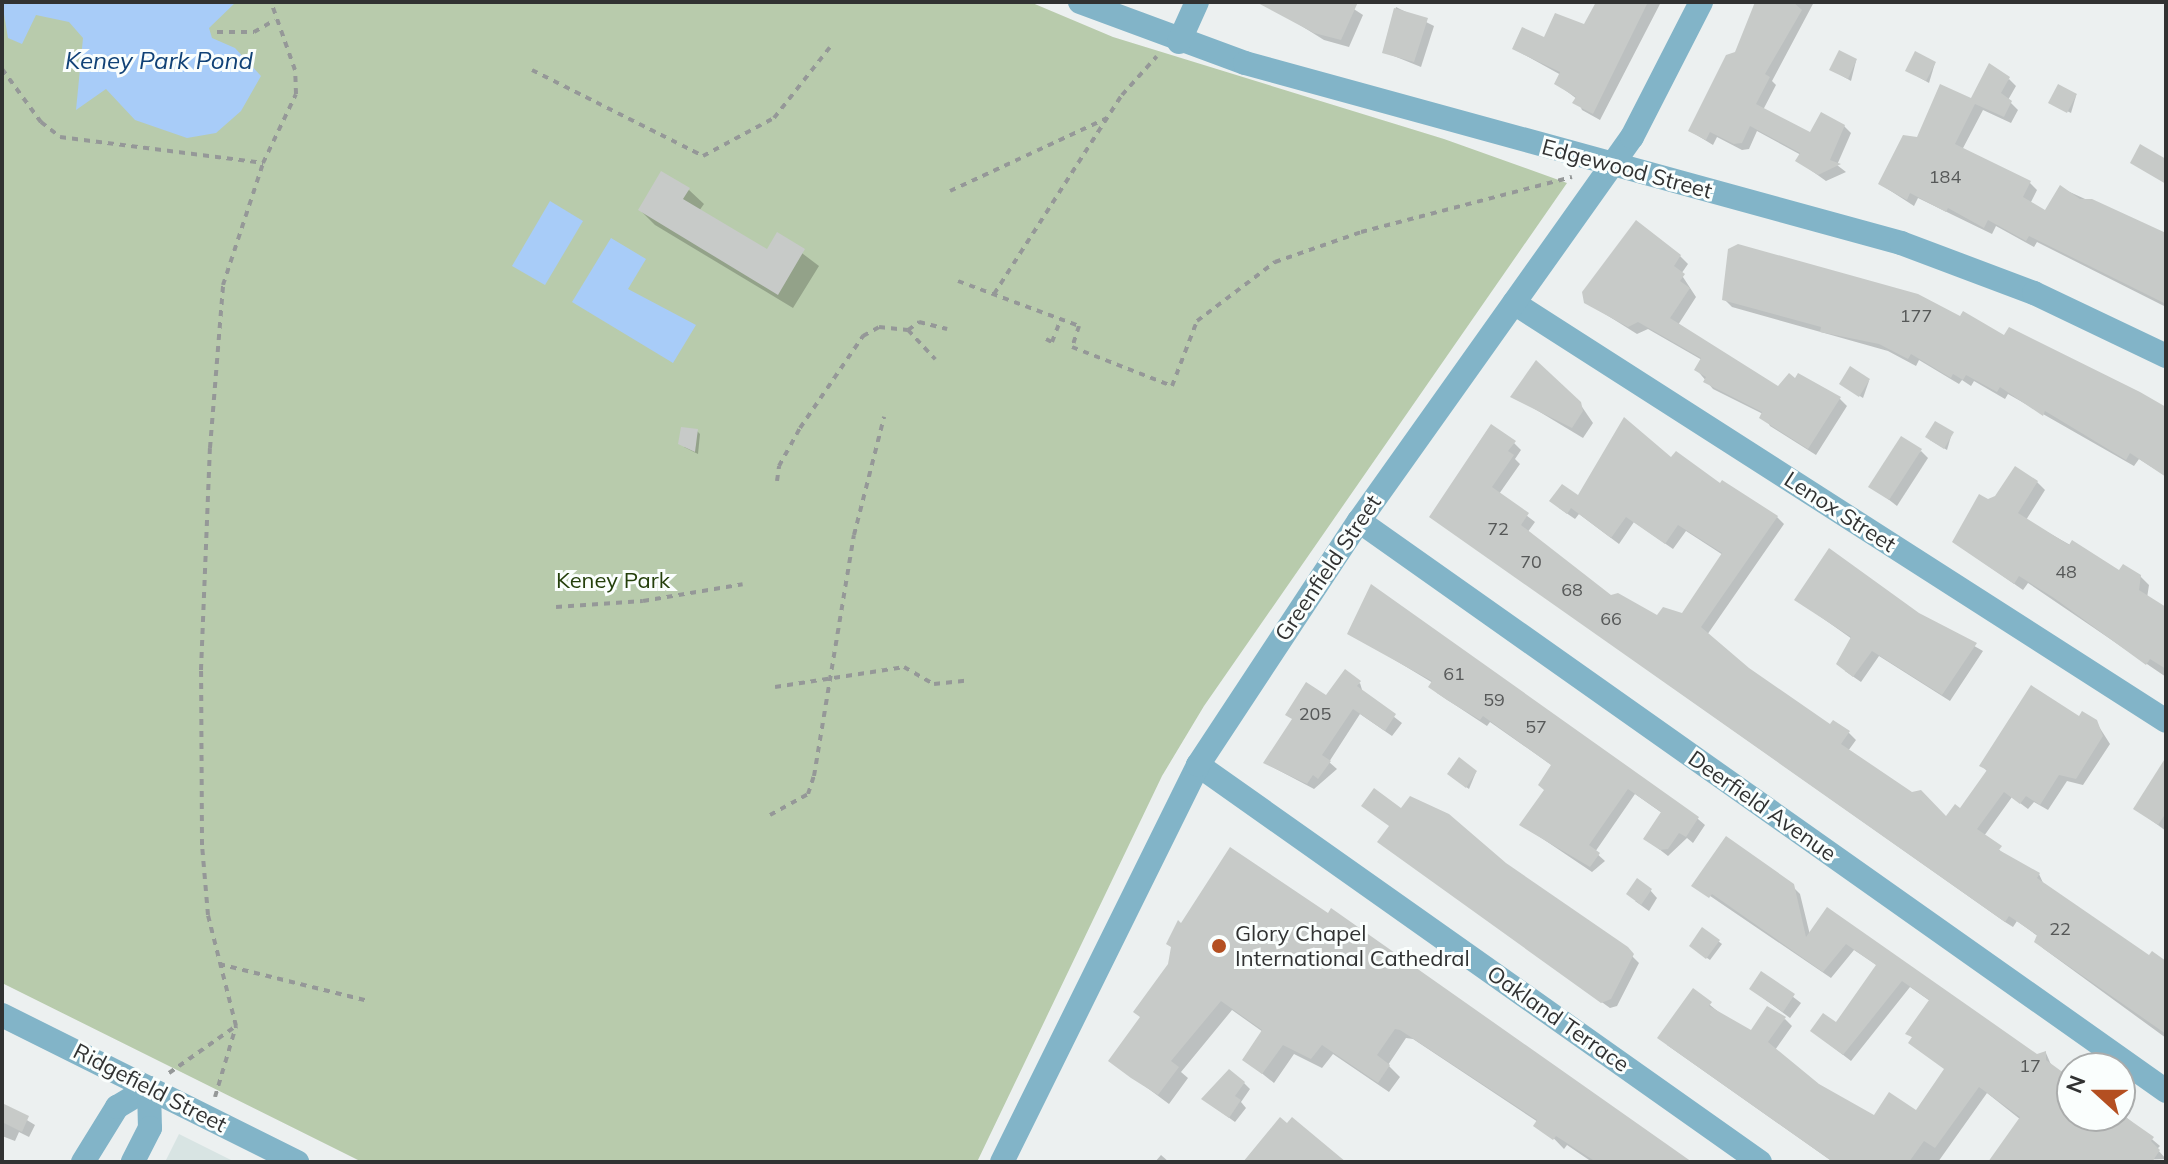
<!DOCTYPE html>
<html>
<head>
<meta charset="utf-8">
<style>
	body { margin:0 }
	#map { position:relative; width:2168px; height:1164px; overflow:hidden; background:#ecf0f0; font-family:Mulish,sans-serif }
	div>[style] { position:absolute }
	.built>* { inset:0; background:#d8e4e3 }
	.green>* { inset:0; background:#b8cbac }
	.water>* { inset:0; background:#a8ccf8 }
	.shadow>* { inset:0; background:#0003 }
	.building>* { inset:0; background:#c7cac8 }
	.path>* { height:4px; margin-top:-2px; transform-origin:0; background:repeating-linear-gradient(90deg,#959898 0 6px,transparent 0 12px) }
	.minor>* { height:24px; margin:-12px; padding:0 12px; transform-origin:12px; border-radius:12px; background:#82b4c8 }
	.dots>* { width:22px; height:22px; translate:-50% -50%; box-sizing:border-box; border:4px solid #fafefd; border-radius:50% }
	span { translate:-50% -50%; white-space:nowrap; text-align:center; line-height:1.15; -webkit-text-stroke:6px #fafefd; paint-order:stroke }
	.number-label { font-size:18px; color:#565858 }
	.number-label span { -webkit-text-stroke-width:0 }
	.street-label { font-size:22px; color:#313232 }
	.park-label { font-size:22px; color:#243f0b }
	.poi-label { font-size:22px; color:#313232 }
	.left { translate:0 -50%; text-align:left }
	.water-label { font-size:24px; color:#114277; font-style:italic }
	.frame { position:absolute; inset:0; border:4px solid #313232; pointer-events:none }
	.north { position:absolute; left:2056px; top:1052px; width:80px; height:80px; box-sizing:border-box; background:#fafefd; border:2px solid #aaacac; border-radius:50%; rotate:291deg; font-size:22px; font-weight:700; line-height:32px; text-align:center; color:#313232 }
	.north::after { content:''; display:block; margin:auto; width:28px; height:36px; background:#b44f21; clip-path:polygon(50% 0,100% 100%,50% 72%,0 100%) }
</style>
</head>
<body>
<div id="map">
	<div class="built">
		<i style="clip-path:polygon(179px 1134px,235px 1162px,165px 1162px)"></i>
	</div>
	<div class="green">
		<i style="clip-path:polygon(2px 2px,1030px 2px,1113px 37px,1444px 139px,1567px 183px,1204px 706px,1162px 776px,977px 1162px,362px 1162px,2px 983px)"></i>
	</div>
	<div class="water">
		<i style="clip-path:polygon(2px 2px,236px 2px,209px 28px,212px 38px,235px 48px,261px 76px,241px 111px,216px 133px,187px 138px,135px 120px,106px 89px,76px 110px,83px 38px,69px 22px,36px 15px,22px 44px,8px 38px)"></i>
		<i style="clip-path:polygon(550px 201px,583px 221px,545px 285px,512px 266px)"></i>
		<i style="clip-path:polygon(611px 238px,646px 259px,628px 289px,696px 325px,673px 363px,572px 302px)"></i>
	</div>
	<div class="shadow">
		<i style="clip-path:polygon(1263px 2px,1343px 2px,1363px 15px,1349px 47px,1324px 40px)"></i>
		<i style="clip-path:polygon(1599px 2px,1661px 2px,1600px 120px,1582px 110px,1577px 99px,1557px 84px,1561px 75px,1514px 49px,1585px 26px)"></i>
		<i style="clip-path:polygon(1760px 2px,1814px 2px,1772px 81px,1776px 85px,1763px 110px,1811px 135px,1844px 126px,1851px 133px,1837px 165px,1846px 172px,1826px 181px,1798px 161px,1801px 155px,1757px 131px,1749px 149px,1742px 150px,1717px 137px,1713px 145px,1690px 131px,1736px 54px)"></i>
		<i style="clip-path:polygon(1396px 7px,1434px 26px,1421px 67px,1384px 52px)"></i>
		<i style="clip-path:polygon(1856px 61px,1851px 81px,1832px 70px)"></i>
		<i style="clip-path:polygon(1935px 63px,1929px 83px,1908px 71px)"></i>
		<i style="clip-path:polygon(2009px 79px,2016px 86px,2008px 100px,2018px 110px,2011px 123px,1983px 110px,1962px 150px,2030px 183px,2037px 190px,2030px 204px,2046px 213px,2061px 188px,2166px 236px,2166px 307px,2037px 242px,2034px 247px,1996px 226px,1992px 234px,1918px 198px,1914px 206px,1880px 184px,1918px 139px)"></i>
		<i style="clip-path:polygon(2076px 96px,2071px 113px,2051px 103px)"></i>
		<i style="clip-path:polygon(689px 190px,704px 204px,699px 211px,767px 252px,778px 235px,819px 266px,793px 308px,655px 225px,640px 210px)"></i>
		<i style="clip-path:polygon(1680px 256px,1688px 264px,1681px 274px,1696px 297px,1678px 325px,1779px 389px,1840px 399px,1847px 406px,1816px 455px,1770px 426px,1763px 414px,1713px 389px,1696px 369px,1702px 360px,1648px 329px,1637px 334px,1586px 302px)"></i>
		<i style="clip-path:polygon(1724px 299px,2005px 338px,2166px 410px,2166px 476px,2139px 459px,2134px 466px,2008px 394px,2005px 399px,1974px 381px,1971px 386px,1962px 380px,1959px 384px,1919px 360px,1916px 366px,1888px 351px,1732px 307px)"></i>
		<i style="clip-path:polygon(1869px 381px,1863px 398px,1844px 386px)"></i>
		<i style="clip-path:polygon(1513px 396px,1580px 404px,1593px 423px,1583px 438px)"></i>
		<i style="clip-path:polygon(697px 431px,700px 434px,698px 454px,684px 447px)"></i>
		<i style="clip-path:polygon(1952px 433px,1947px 450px,1930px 440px)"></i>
		<i style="clip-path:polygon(1514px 443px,1521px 450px,1515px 459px,1520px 464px,1499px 494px,1535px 522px,1527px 533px,1611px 598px,1658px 618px,1682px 615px,1723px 555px,1686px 531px,1673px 549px,1634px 522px,1619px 544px,1579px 514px,1575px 519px,1559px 508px,1671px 460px,1777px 517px,1784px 524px,1707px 635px,1748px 670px,1831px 727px,1849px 733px,1856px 740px,1848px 751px,1947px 819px,1960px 811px,1988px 772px,1982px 766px,2079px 719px,2096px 722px,2110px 744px,2083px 785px,2067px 781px,2048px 810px,2034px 802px,2028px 809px,2012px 797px,1984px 836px,2006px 856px,2039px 874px,2044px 885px,2166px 970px,2166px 1038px,2044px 949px,2036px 942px,2039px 937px,2017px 921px,2013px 927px,2005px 922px,1431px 517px)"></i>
		<i style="clip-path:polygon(1921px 451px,1928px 458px,1897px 506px,1871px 486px)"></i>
		<i style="clip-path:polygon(2037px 482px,2045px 490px,2026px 520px,2120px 573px,2140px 576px,2149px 585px,2147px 598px,2166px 610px,2166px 677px,2028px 583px,2023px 590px,1954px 542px,1988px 501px)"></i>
		<i style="clip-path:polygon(1797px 600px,1918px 614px,1983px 651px,1950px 701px,1879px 656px,1861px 682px,1845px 671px,1852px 639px)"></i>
		<i style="clip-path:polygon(1350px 633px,1698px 819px,1705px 825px,1693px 843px,1687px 838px,1668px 856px,1646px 839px,1662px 813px,1635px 794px,1595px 852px,1605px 861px,1592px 872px,1522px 825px,1546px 791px,1553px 766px,1490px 722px,1487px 726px,1437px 693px,1433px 683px)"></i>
		<i style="clip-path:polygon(1360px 683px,1363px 693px,1402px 723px,1392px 736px,1360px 714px,1329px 762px,1337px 769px,1314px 789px,1265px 763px,1327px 698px)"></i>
		<i style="clip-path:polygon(2166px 767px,2166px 831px,2136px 809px)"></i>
		<i style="clip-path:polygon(1476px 772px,1469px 789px,1452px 777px)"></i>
		<i style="clip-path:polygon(1402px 811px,1448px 816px,1473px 840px,1632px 956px,1639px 963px,1617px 1006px,1610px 1008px,1387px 848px)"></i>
		<i style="clip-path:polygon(1694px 885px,1792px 886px,1800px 894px,1810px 935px,1827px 910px,2037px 1057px,2046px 1053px,2052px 1067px,2072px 1080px,2072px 1116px,2120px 1112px,2160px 1146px,2157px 1149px,2166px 1159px,2074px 1162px,1987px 1093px,1938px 1162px,1833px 1162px,1667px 1045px,1693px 991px,1738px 1028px,1751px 1032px,1785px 1019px,1792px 1026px,1775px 1050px,1795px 1070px,1874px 1118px,1917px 1113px,1946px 1070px,1908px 1033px,1930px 1001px,1910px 987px,1851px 1061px,1812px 1031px,1837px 1025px,1878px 966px,1854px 950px,1831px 978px)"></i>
		<i style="clip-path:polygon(1650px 890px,1657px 898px,1649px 911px,1635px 901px)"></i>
		<i style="clip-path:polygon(1179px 923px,1687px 1162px,1592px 1162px,1567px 1145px,1564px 1149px,1538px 1122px,1413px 1039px,1406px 1038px,1388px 1065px,1400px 1077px,1389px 1092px,1333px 1054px,1322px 1068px,1294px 1054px,1274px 1083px,1244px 1059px,1263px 1032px,1232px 1010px,1181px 1072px,1188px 1078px,1169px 1104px,1111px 1061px,1142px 1018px,1169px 965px)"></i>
		<i style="clip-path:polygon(1703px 930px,1722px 944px,1710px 960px,1694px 949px)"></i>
		<i style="clip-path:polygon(1762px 973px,1801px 1003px,1790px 1018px,1751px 989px)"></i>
		<i style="clip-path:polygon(1244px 1083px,1250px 1089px,1241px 1102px,1246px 1108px,1235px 1122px,1210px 1104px)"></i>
		<i style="clip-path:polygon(2px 1105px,35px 1125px,29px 1137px,19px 1132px,15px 1141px,2px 1136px)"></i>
		<i style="clip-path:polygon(1161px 1155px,1169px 1162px,1155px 1162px)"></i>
	</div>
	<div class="building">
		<i style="clip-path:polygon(1256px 2px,1358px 2px,1341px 40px,1314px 33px)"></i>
		<i style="clip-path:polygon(1596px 2px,1648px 2px,1593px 114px,1572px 103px,1576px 97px,1554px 84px,1560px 72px,1512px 49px,1522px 27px,1544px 37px,1555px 13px,1584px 24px)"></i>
		<i style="clip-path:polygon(1755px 2px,1793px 2px,1802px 10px,1765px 74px,1770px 77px,1756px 104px,1810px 132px,1821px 112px,1845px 125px,1830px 160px,1841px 164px,1818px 175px,1795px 161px,1800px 153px,1750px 126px,1742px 143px,1734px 144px,1710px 132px,1706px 140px,1688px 131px,1726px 55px,1735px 52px)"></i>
		<i style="clip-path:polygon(1394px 8px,1428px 18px,1414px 62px,1382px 53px)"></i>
		<i style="clip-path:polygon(1839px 50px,1857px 59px,1848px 79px,1829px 70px)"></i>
		<i style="clip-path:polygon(1915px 51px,1936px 62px,1926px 81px,1905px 71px)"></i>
		<i style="clip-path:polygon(1989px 63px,2010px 77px,2001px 93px,2012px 101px,2004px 117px,1975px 104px,1955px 144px,2031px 181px,2023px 197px,2045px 210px,2060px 185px,2080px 199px,2092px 199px,2166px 233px,2166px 304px,2029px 236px,2026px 241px,1988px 220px,1984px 228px,1948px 208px,1946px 212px,1910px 193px,1907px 200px,1878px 184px,1903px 135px,1917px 137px,1940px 84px,1971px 98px)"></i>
		<i style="clip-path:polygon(2058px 84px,2077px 94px,2067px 113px,2048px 103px)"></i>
		<i style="clip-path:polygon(2140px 144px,2166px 159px,2166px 184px,2130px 163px)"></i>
		<i style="clip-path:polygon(661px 171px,690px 188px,683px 199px,767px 249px,777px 232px,805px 249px,778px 295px,638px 210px)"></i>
		<i style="clip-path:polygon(1636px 220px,1681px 255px,1674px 266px,1685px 274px,1680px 281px,1690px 288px,1670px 318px,1778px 386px,1789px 373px,1795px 378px,1798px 373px,1841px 397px,1808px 449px,1759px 418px,1762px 412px,1703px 382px,1706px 377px,1694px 370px,1701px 358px,1638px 322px,1628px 327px,1584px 303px,1582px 292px)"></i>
		<i style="clip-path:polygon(1738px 244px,1918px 294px,1960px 316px,1963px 311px,2004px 335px,2009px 327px,2140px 392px,2166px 407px,2166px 477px,2130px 453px,2126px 460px,2045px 411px,2043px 416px,2000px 387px,1997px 392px,1966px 375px,1963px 380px,1953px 374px,1951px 378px,1911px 354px,1908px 359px,1879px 344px,1820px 332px,1821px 327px,1722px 300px,1728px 249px)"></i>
		<i style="clip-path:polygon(1536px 360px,1581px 402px,1583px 411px,1572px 428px,1510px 397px)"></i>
		<i style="clip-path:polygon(1850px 366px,1870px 379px,1859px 397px,1839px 384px)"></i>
		<i style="clip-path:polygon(1624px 417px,1671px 457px,1676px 451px,1720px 483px,1722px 480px,1778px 516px,1701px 627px,1749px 668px,1830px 724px,1833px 720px,1850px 731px,1841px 744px,1912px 792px,1921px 790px,1946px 816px,1955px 804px,1960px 808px,1987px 770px,1979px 766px,2031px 685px,2079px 716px,2082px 711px,2097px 720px,2103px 736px,2076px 779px,2059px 775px,2040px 805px,2026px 796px,2020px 804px,2004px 792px,1977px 829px,2002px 846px,1999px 850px,2040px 873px,2037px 878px,2149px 955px,2152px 951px,2166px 961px,2166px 1034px,2034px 942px,2037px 935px,2009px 916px,2005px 922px,1995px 915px,1429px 517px,1491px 424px,1516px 441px,1508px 451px,1514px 455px,1492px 487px,1529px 513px,1521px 525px,1611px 595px,1618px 593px,1657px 615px,1663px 607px,1682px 613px,1722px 553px,1678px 525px,1665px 544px,1626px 517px,1611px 538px,1571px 508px,1567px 514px,1549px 501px,1562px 484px,1578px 495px)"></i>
		<i style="clip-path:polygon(1935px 421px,1954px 432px,1944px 449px,1925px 437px)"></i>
		<i style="clip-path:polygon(681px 427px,698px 429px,695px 452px,678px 444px)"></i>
		<i style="clip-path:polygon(1901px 436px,1922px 449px,1889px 500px,1868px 487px)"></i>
		<i style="clip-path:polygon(2015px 466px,2038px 481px,2018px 513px,2069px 545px,2072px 540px,2119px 570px,2123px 564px,2141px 575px,2139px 590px,2166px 607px,2166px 669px,2150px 659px,2146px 665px,2054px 598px,2019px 576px,2014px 584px,1952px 542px,1979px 494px,1988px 499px,1995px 496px)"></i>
		<i style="clip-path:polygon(1829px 548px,1919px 613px,1977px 643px,1942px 695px,1872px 651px,1853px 677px,1836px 664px,1851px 637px,1794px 600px)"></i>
		<i style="clip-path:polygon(1371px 584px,1699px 817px,1686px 837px,1679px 833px,1668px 849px,1660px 850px,1643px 839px,1661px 812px,1628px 789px,1589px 845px,1600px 853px,1590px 867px,1519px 825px,1544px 790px,1538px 785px,1551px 765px,1483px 716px,1480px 720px,1447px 700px,1428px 687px,1432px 681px,1347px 634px)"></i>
		<i style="clip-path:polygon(1345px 669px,1361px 681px,1357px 686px,1396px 714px,1385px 731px,1353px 709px,1322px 755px,1331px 761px,1318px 779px,1313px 775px,1307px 784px,1263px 763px,1292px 719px,1285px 715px,1306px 682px,1326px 695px)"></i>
		<i style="clip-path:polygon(1459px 757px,1477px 771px,1466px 788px,1447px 774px)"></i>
		<i style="clip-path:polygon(2166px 757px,2166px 813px,2158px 825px,2133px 809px)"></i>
		<i style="clip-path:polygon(1374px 788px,1401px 808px,1410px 796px,1449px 814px,1506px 863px,1628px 947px,1634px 954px,1611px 999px,1601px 1003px,1377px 842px,1389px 826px,1361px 806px)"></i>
		<i style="clip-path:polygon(1726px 836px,1794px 884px,1806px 937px,1827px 907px,2037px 1054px,2046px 1051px,2046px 1060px,2072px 1079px,2072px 1116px,2124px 1116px,2154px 1137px,2151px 1141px,2160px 1150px,2152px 1162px,1988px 1162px,2020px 1117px,1979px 1087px,1935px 1148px,1924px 1141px,1909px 1162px,1833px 1162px,1657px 1038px,1693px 988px,1712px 1002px,1709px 1006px,1751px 1030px,1767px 1006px,1786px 1017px,1768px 1042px,1819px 1084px,1874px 1115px,1889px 1092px,1916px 1110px,1944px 1069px,1908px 1043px,1912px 1037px,1905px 1034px,1929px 1000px,1902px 981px,1843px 1055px,1810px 1031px,1823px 1013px,1836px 1022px,1876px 965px,1846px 944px,1823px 972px,1712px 894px,1709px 898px,1691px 886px)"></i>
		<i style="clip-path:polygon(1230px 847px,1328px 913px,1331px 908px,1692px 1162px,1596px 1162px,1556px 1136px,1553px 1140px,1533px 1126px,1537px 1120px,1400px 1030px,1395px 1029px,1377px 1055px,1390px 1065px,1378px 1083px,1322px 1045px,1311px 1059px,1283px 1045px,1262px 1074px,1242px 1060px,1262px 1030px,1221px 1001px,1171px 1061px,1179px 1067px,1158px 1095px,1131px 1078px,1108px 1061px,1140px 1017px,1133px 1012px,1168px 964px,1171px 947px,1166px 944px,1178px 920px,1181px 923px)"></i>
		<i style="clip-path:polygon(1637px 878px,1652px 889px,1641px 905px,1626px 894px)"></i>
		<i style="clip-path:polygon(1702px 927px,1720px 940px,1706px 959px,1689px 946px)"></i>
		<i style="clip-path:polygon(1761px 971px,1795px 994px,1783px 1012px,1749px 989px)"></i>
		<i style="clip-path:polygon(1229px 1069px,1245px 1082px,1235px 1096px,1241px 1100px,1229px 1118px,1201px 1099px)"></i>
		<i style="clip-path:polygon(2px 1103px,29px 1116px,22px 1132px,2px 1122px)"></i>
		<i style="clip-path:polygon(1280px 1117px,1287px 1123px,1292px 1117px,1346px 1162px,1243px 1162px)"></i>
	</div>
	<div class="path">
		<i style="left:217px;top:32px;width:37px"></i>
		<i style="left:254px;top:32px;width:24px;rotate:-30deg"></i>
		<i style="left:2px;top:69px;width:66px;rotate:53.7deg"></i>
		<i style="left:41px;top:122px;width:24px;rotate:38deg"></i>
		<i style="left:60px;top:137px;width:205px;rotate:7.3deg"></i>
		<i style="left:532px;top:70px;width:191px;rotate:26.7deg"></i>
		<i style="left:703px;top:156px;width:81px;rotate:-28.2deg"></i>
		<i style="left:774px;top:118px;width:90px;rotate:-51.7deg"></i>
		<i style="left:950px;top:191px;width:173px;rotate:-24.9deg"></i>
		<i style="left:958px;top:281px;width:129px;rotate:20.4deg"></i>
		<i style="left:1079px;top:326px;width:22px;rotate:108deg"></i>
		<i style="left:1072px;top:347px;width:107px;rotate:21.3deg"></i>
		<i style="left:1172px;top:386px;width:70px;rotate:-69deg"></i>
		<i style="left:1197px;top:321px;width:98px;rotate:-37.1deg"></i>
		<i style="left:1275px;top:262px;width:91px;rotate:-19.2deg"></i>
		<i style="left:1361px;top:232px;width:218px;rotate:-14.6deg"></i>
		<i style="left:994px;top:294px;width:237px;rotate:-57.3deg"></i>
		<i style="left:1122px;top:95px;width:52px;rotate:-48.1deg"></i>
		<i style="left:908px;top:330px;width:14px;rotate:-36deg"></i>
		<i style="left:919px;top:322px;width:29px;rotate:14deg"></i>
		<i style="left:1046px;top:339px;width:7px;rotate:27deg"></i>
		<i style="left:1052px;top:342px;width:25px;rotate:-69deg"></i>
		<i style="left:777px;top:481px;width:15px;rotate:-82deg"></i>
		<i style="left:779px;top:466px;width:43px;rotate:-61.1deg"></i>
		<i style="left:800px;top:428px;width:112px;rotate:-55.6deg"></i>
		<i style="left:863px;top:336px;width:18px;rotate:-29deg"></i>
		<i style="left:879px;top:327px;width:29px;rotate:6deg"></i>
		<i style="left:908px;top:330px;width:40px;rotate:47deg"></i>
		<i style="left:556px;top:607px;width:87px;rotate:-3.9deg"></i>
		<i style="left:643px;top:601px;width:101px;rotate:-9.6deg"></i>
		<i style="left:775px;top:687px;width:131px;rotate:-8.8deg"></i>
		<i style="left:904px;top:667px;width:34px;rotate:30deg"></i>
		<i style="left:934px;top:684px;width:36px;rotate:-6deg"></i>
		<i style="left:770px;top:815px;width:43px;rotate:-28.9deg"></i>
		<i style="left:808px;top:794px;width:19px;rotate:-72deg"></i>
		<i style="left:814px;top:776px;width:244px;rotate:-80.6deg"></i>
		<i style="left:854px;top:535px;width:122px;rotate:-75.7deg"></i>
		<i style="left:219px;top:964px;width:154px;rotate:13.9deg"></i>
		<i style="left:169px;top:1073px;width:82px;rotate:-35deg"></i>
		<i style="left:215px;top:1097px;width:74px;rotate:-73.5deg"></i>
		<i style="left:236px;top:1026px;width:114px;rotate:-104.2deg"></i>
		<i style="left:208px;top:915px;width:70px;rotate:-94.9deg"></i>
		<i style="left:202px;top:845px;width:175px;rotate:-90.3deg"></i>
		<i style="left:201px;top:670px;width:222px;rotate:-87.7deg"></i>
		<i style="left:210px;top:448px;width:164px;rotate:-85.4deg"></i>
		<i style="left:223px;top:285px;width:128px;rotate:-71.8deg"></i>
		<i style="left:263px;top:163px;width:76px;rotate:-64.4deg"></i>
		<i style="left:296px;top:94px;width:24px;rotate:-92deg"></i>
		<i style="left:295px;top:70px;width:72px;rotate:-109.4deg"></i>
	</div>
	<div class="minor">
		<i style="left:1080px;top:2px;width:176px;rotate:20.3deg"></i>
		<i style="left:1245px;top:63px;width:680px;rotate:15.34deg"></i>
		<i style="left:1901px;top:243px;width:142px;rotate:20.6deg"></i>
		<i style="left:2034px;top:293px;width:146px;rotate:25.5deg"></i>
		<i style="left:1179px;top:42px;width:44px;rotate:-65.8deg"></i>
		<i style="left:1514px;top:303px;width:774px;rotate:32.66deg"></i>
		<i style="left:1359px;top:521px;width:988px;rotate:35.23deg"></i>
		<i style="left:1198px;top:765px;width:688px;rotate:35.24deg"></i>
		<i style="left:2px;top:1015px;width:330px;rotate:26.5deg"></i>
		<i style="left:83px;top:1162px;width:65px;rotate:-58.3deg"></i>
		<i style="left:117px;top:1107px;width:37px;rotate:-31deg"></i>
		<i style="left:149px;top:1088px;width:40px;rotate:88.6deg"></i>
		<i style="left:150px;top:1128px;width:38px;rotate:117deg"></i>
		<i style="left:1002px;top:1162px;width:443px;rotate:-63.7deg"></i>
		<i style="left:1198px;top:765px;width:292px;rotate:-56.6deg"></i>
		<i style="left:1359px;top:521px;width:471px;rotate:-54.6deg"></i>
		<i style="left:1632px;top:137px;width:152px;rotate:-62.9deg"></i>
	</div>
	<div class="dots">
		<i style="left:1219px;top:946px;background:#b44f21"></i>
	</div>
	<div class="number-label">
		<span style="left:1945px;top:177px">184</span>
		<span style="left:1916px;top:316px">177</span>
		<span style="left:1498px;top:529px">72</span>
		<span style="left:1531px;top:562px">70</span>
		<span style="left:2066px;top:572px">48</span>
		<span style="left:1572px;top:590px">68</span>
		<span style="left:1611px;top:619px">66</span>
		<span style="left:1454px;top:674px">61</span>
		<span style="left:1494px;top:700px">59</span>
		<span style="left:1315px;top:714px">205</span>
		<span style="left:1536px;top:727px">57</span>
		<span style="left:2060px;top:929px">22</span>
		<span style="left:2030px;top:1066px">17</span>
	</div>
	<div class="street-label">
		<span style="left:1627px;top:169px;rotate:15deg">Edgewood Street</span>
		<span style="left:1840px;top:512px;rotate:33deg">Lenox Street</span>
		<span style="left:1328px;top:568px;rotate:-56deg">Greenfield Street</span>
		<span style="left:1762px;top:806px;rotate:35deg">Deerfield Avenue</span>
		<span style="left:1558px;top:1019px;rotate:35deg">Oakland Terrace</span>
		<span style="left:150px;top:1088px;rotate:27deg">Ridgefield Street</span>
	</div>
	<div class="park-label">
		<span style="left:613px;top:581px">Keney Park</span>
	</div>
	<div class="poi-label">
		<span class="left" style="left:1235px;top:946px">Glory Chapel<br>International Cathedral</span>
	</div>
	<div class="water-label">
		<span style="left:159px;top:61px">Keney Park Pond</span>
	</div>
	<div class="frame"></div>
	<div class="north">N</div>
</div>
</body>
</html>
